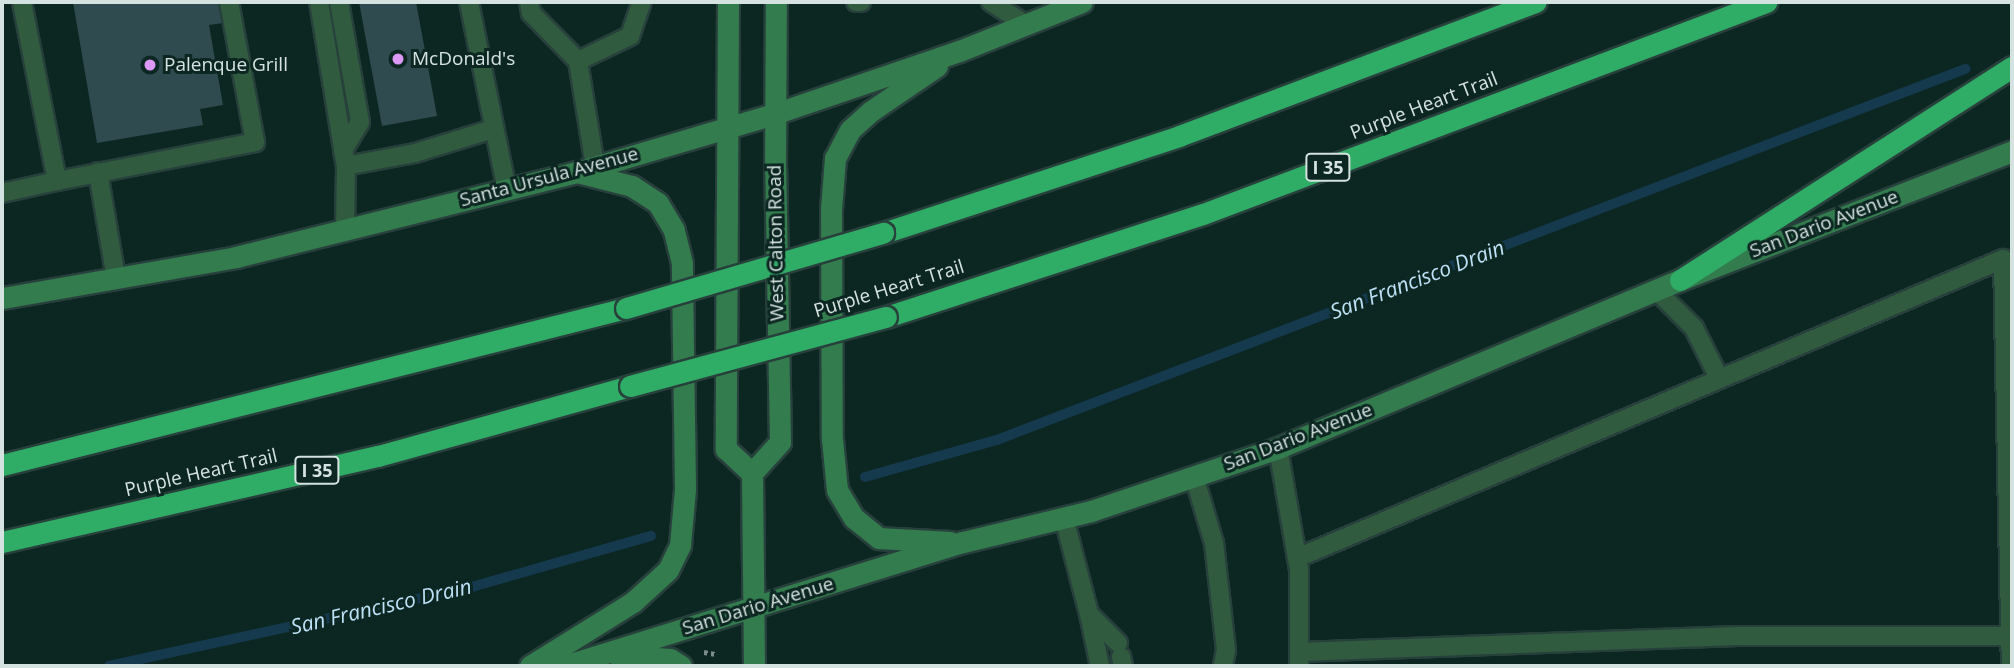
<!DOCTYPE html>
<html>
<head>
<meta charset="utf-8">
<style>
	body { margin:0 }
	#map { position:relative; width:2014px; height:668px; overflow:hidden; background:#0c2621; font-family:"Open Sans",sans-serif }
	div>[style] { position:absolute }
	.stream>* { height:10px; margin:-5px; padding:0 5px; transform-origin:5px; border-radius:5px; background:#153a4e }
	.building>* { inset:0; background:#304b4f }
	.path>* { height:4.5px; margin-top:-2.25px; transform-origin:0; background:repeating-linear-gradient(90deg,#7a8d89 0 3.5px,transparent 0 7px) }
	.roads { filter:drop-shadow(2px 0 #28403c) drop-shadow(-2px 0 #28403c) drop-shadow(0 2px #28403c) drop-shadow(0 -2px #28403c) }
	.lane>* { height:18px; margin:-9px; padding:0 9px; transform-origin:9px; border-radius:9px; background:#305b3f }
	.secondary>* { height:21px; margin:-10.5px; padding:0 10.5px; transform-origin:10.5px; border-radius:10.5px; background:#337c4e }
	.highway>* { height:21px; margin:-10.5px; padding:0 10.5px; transform-origin:10.5px; border-radius:10.5px; background:#2fac65 }
	.bridges { filter:drop-shadow(2px 0 #28403c) drop-shadow(-2px 0 #28403c) drop-shadow(0 2px #28403c) drop-shadow(0 -2px #28403c) }
	.highway-bridge>* { height:21px; margin:-10.5px; padding:0 10.5px; transform-origin:10.5px; border-radius:10.5px; background:#2fac65 }
	.dots>* { width:19px; height:19px; translate:-50% -50%; box-sizing:border-box; border:4px solid #0c2621; border-radius:50% }
	span { translate:-50% -50%; white-space:nowrap; text-align:center; line-height:1.15; -webkit-text-stroke:6px #0c2621; paint-order:stroke }
	.shield-label span { padding:2px 5px; background:#0c2621; border:2px solid; border-radius:5px; -webkit-text-stroke-width:0 }
	.shield-label { font-size:18px; color:#d5e3e0; font-weight:700 }
	.poi-label { font-size:19px; color:#d5e3e0 }
	.left { translate:0 -50%; text-align:left }
	.street-label { font-size:19px; color:#d5e3e0 }
	.water-label { font-size:21px; color:#bde1f7; font-style:italic }
	.frame { position:absolute; inset:0; border:4px solid #d5e3e0; pointer-events:none }
</style>
</head>
<body>
<div id="map">
	<div class="stream">
		<i style="left:865px;top:477px;width:137px;rotate:-15.7deg"></i>
		<i style="left:997px;top:440px;width:1037px;rotate:-20.97deg"></i>
		<i style="left:109px;top:666px;width:375px;rotate:-12.3deg"></i>
		<i style="left:475px;top:586px;width:183px;rotate:-15.9deg"></i>
	</div>
	<div class="building">
		<i style="clip-path:polygon(73px 2px,219px 2px,223px 23px,209px 25px,223px 105px,200px 109px,203px 125px,97px 143px)"></i>
		<i style="clip-path:polygon(359px 2px,416px 2px,437px 116px,382px 126px)"></i>
	</div>
	<div class="path">
		<i style="left:704px;top:652px;width:11px;rotate:10deg"></i>
	</div>
	<div class="roads">
		<div class="lane">
			<i style="left:319px;top:2px;width:166px;rotate:80.7deg"></i>
			<i style="left:346px;top:166px;width:62px;rotate:90.9deg"></i>
			<i style="left:339px;top:2px;width:122px;rotate:80.1deg"></i>
			<i style="left:360px;top:122px;width:33px;rotate:121deg"></i>
			<i style="left:469px;top:2px;width:192px;rotate:78.6deg"></i>
			<i style="left:529px;top:2px;width:11px;rotate:80deg"></i>
			<i style="left:531px;top:13px;width:67px;rotate:45.6deg"></i>
			<i style="left:856px;top:2px;width:5px"></i>
			<i style="left:991px;top:2px;width:40px;rotate:32.9deg"></i>
			<i style="left:346px;top:166px;width:70px;rotate:-10.7deg"></i>
			<i style="left:415px;top:153px;width:82px;rotate:-17.1deg"></i>
			<i style="left:595px;top:166px;width:106px;rotate:-99.2deg"></i>
			<i style="left:578px;top:61px;width:58px;rotate:-25.7deg"></i>
			<i style="left:630px;top:36px;width:36px;rotate:-71deg"></i>
			<i style="left:98px;top:172px;width:108px;rotate:80.4deg"></i>
			<i style="left:57px;top:181px;width:202px;rotate:-11.1deg"></i>
			<i style="left:255px;top:142px;width:142px;rotate:-100.5deg"></i>
			<i style="left:2px;top:193px;width:56px;rotate:-12.3deg"></i>
			<i style="left:57px;top:181px;width:182px;rotate:-101.1deg"></i>
			<i style="left:1656px;top:290px;width:54px;rotate:45deg"></i>
			<i style="left:1694px;top:328px;width:56px;rotate:63.4deg"></i>
			<i style="left:1278px;top:448px;width:123px;rotate:80.2deg"></i>
			<i style="left:1299px;top:569px;width:97px;rotate:90deg"></i>
			<i style="left:1194px;top:476px;width:70px;rotate:73.4deg"></i>
			<i style="left:1214px;top:543px;width:108px;rotate:83.6deg"></i>
			<i style="left:1226px;top:650px;width:16px;rotate:101deg"></i>
			<i style="left:1064px;top:518px;width:99px;rotate:75.4deg"></i>
			<i style="left:1089px;top:614px;width:41px;rotate:45deg"></i>
			<i style="left:1297px;top:558px;width:767px;rotate:-22.95deg"></i>
			<i style="left:2003px;top:259px;width:407px;rotate:88.9deg"></i>
			<i style="left:1089px;top:614px;width:53px;rotate:78.1deg"></i>
			<i style="left:1299px;top:652px;width:439px;rotate:-2.1deg"></i>
			<i style="left:1738px;top:636px;width:274px"></i>
			<i style="left:1121px;top:657px;width:9px;rotate:77deg"></i>
		</div>
		<div class="secondary">
			<i style="left:728px;top:2px;width:447px;rotate:90.3deg"></i>
			<i style="left:726px;top:449px;width:35px;rotate:43deg"></i>
			<i style="left:937px;top:66px;width:80px;rotate:145.7deg"></i>
			<i style="left:871px;top:111px;width:28px;rotate:138deg"></i>
			<i style="left:850px;top:130px;width:32px;rotate:118deg"></i>
			<i style="left:835px;top:158px;width:51px;rotate:94.5deg"></i>
			<i style="left:831px;top:209px;width:230px;rotate:89.8deg"></i>
			<i style="left:832px;top:439px;width:51px;rotate:84.4deg"></i>
			<i style="left:837px;top:490px;width:33px;rotate:59deg"></i>
			<i style="left:854px;top:518px;width:32px;rotate:39deg"></i>
			<i style="left:879px;top:538px;width:71px;rotate:3.2deg"></i>
			<i style="left:2px;top:298px;width:238px;rotate:-9.9deg"></i>
			<i style="left:236px;top:257px;width:351px;rotate:-14deg"></i>
			<i style="left:577px;top:172px;width:205px;rotate:-16.4deg"></i>
			<i style="left:774px;top:114px;width:195px;rotate:-18.8deg"></i>
			<i style="left:959px;top:51px;width:132px;rotate:-21.7deg"></i>
			<i style="left:617px;top:655px;width:53px;rotate:4.3deg"></i>
			<i style="left:670px;top:659px;width:13px;rotate:32deg"></i>
			<i style="left:530px;top:666px;width:121px;rotate:-31.9deg"></i>
			<i style="left:633px;top:602px;width:47px;rotate:-42.4deg"></i>
			<i style="left:668px;top:570px;width:28px;rotate:-64deg"></i>
			<i style="left:680px;top:545px;width:56px;rotate:-84.9deg"></i>
			<i style="left:685px;top:489px;width:226px;rotate:-90.8deg"></i>
			<i style="left:682px;top:263px;width:34px;rotate:-104deg"></i>
			<i style="left:674px;top:230px;width:31px;rotate:-121deg"></i>
			<i style="left:658px;top:203px;width:31px;rotate:-147deg"></i>
			<i style="left:632px;top:186px;width:57px;rotate:-165.7deg"></i>
			<i style="left:564px;top:666px;width:418px;rotate:-17.3deg"></i>
			<i style="left:963px;top:542px;width:132px;rotate:-13.6deg"></i>
			<i style="left:1091px;top:511px;width:197px;rotate:-18.6deg"></i>
			<i style="left:1278px;top:448px;width:436px;rotate:-22.7deg"></i>
			<i style="left:1680px;top:280px;width:356px;rotate:-21.2deg"></i>
			<i style="left:754px;top:666px;width:193px;rotate:-90.6deg"></i>
			<i style="left:752px;top:473px;width:42px;rotate:-47.9deg"></i>
			<i style="left:780px;top:442px;width:274px;rotate:-91deg"></i>
			<i style="left:775px;top:168px;width:166px;rotate:-89.7deg"></i>
		</div>
		<div class="highway">
			<i style="left:883px;top:233px;width:311px;rotate:-18.1deg"></i>
			<i style="left:1179px;top:136px;width:381px;rotate:-20.6deg"></i>
			<i style="left:1680px;top:280px;width:394px;rotate:-32.7deg"></i>
			<i style="left:886px;top:317px;width:333px;rotate:-18deg"></i>
			<i style="left:1203px;top:214px;width:602px;rotate:-20.63deg"></i>
			<i style="left:2px;top:465px;width:643px;rotate:-14.12deg"></i>
			<i style="left:2px;top:542px;width:386px;rotate:-12.9deg"></i>
			<i style="left:378px;top:456px;width:262px;rotate:-15.5deg"></i>
		</div>
	</div>
	<div class="bridges">
		<div class="highway-bridge">
			<i style="left:626px;top:308px;width:268px;rotate:-16.3deg"></i>
			<i style="left:630px;top:386px;width:265px;rotate:-15.1deg"></i>
		</div>
	</div>
	<div class="dots">
		<i style="left:398px;top:59px;background:#db99f5"></i>
		<i style="left:150px;top:65px;background:#db99f5"></i>
	</div>
	<div class="shield-label">
		<span style="left:1328px;top:167px">I 35</span>
		<span style="left:317px;top:470px">I 35</span>
	</div>
	<div class="poi-label">
		<span class="left" style="left:412px;top:59px">McDonald's</span>
		<span class="left" style="left:164px;top:65px">Palenque Grill</span>
	</div>
	<div class="street-label">
		<span style="left:1424px;top:106px;rotate:-21deg">Purple Heart Trail</span>
		<span style="left:549px;top:177px;rotate:-15deg">Santa Ursula Avenue</span>
		<span style="left:1824px;top:224px;rotate:-21deg">San Dario Avenue</span>
		<span style="left:776px;top:243px;rotate:-91deg">West Calton Road</span>
		<span style="left:889px;top:289px;rotate:-17deg">Purple Heart Trail</span>
		<span style="left:1298px;top:437px;rotate:-21deg">San Dario Avenue</span>
		<span style="left:201px;top:473px;rotate:-13deg">Purple Heart Trail</span>
		<span style="left:758px;top:606px;rotate:-17deg">San Dario Avenue</span>
	</div>
	<div class="water-label">
		<span style="left:1417px;top:279px;rotate:-21deg">San Francisco Drain</span>
		<span style="left:381px;top:606px;rotate:-13deg">San Francisco Drain</span>
	</div>
	<div class="frame"></div>
</div>
</body>
</html>
